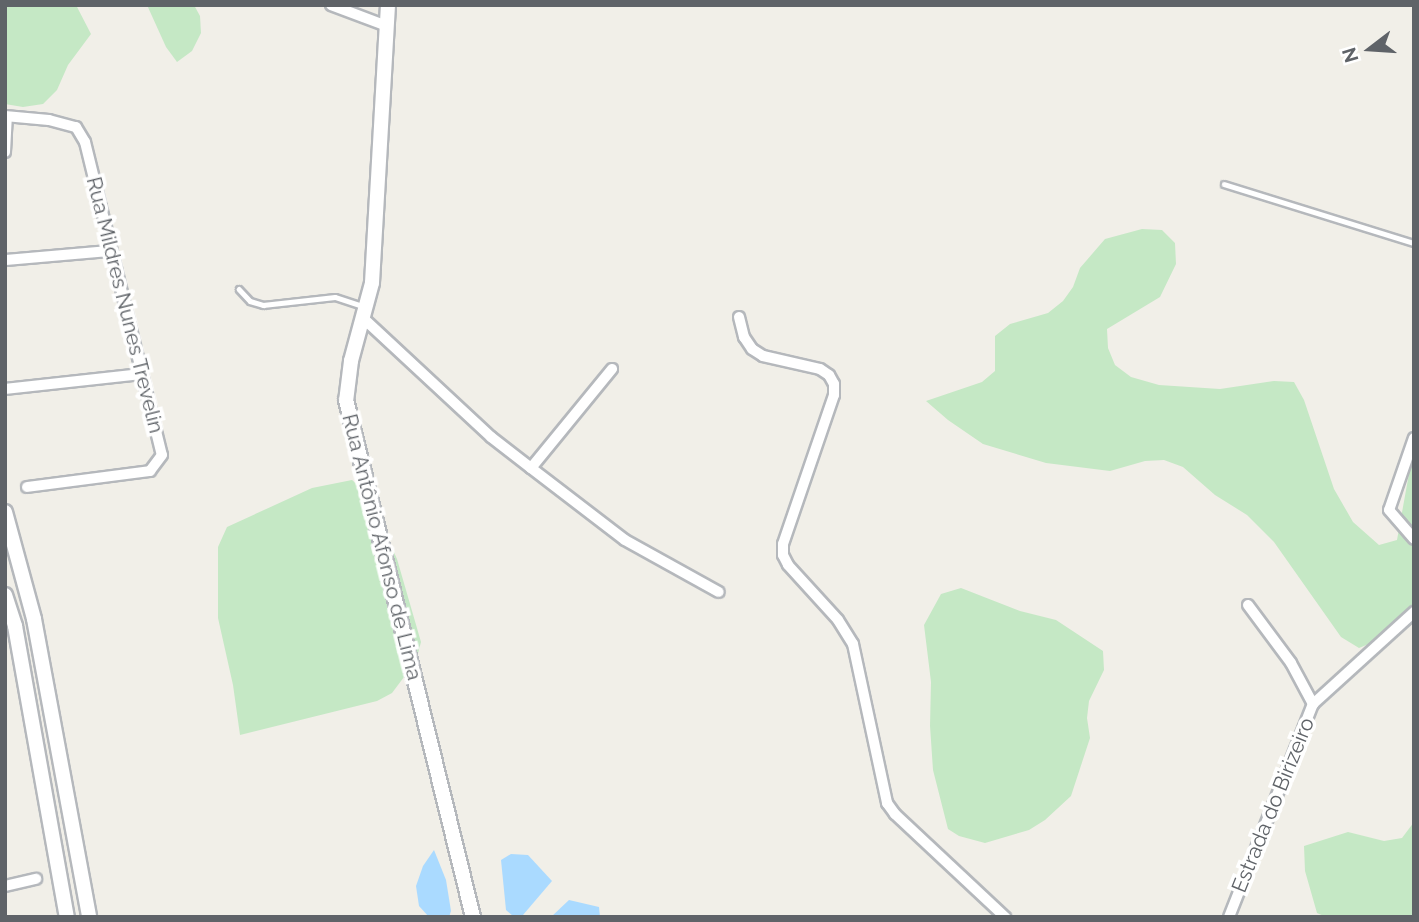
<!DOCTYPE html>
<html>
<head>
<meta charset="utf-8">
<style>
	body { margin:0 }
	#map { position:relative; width:1419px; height:922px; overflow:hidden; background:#f1efe8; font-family:Raleway,sans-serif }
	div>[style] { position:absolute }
	.green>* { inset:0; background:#c5e8c5 }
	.water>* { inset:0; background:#aadaff }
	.roads { filter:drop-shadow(2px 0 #b5b8bc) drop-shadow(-2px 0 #b5b8bc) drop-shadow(0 2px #b5b8bc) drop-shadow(0 -2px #b5b8bc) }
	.service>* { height:4.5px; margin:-2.25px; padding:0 2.25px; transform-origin:2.25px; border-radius:2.25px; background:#fff }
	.minor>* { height:10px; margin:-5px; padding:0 5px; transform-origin:5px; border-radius:5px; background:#fff }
	.secondary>* { height:14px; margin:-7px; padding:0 7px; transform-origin:7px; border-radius:7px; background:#fff }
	span { translate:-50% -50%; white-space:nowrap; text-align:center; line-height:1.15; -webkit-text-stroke:7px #fff; paint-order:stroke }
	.street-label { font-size:21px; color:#5f6368 }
	.frame { position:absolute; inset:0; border:7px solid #5f6368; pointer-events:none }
	.north { position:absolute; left:1335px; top:14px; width:70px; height:70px; -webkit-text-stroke:5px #fff; paint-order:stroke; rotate:253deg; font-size:19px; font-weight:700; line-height:28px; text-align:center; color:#5f6368 }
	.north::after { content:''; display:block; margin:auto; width:24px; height:32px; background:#5f6368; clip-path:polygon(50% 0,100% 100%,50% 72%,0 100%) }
</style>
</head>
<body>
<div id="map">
	<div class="green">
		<i style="clip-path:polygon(5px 5px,76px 5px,91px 34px,68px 65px,57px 90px,43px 104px,23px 107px,5px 104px)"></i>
		<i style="clip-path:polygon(147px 5px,194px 5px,200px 16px,201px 33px,192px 51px,177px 62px,166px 47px)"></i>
		<i style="clip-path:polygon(1142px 229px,1162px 230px,1175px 243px,1176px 264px,1160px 297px,1107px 329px,1108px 348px,1115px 365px,1131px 377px,1159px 385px,1220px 389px,1274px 381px,1294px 382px,1304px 400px,1334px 489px,1353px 522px,1379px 545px,1397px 540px,1414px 446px,1414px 618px,1393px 634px,1359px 648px,1341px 637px,1274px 542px,1247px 515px,1215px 495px,1183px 467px,1164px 460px,1145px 461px,1110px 471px,1046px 463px,983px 444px,948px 420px,926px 401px,982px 382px,995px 371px,995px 336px,1010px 324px,1048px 313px,1063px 301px,1073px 287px,1080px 268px,1105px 239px)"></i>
		<i style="clip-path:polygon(352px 480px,367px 493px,397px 559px,421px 642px,416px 661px,392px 693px,377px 701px,240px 735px,233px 685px,218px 618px,218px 547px,227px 527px,312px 488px)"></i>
		<i style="clip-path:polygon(961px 588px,1020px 611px,1056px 620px,1103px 651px,1104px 670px,1089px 701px,1087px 718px,1090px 738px,1071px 796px,1045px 820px,1029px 830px,985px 843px,959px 836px,948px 829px,933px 770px,930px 726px,931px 682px,924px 625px,941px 594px)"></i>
		<i style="clip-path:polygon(1414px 822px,1414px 917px,1326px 917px,1317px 913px,1305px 871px,1304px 846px,1348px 832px,1384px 841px,1402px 838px)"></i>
	</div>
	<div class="water">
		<i style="clip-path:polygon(434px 850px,446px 880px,451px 911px,449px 917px,429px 917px,419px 906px,416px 886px,423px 866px)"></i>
		<i style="clip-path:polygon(511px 854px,528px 855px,552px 881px,523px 915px,513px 916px,506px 910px,501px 860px)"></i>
		<i style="clip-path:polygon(569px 900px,599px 907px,600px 917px,551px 917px)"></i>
	</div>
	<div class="roads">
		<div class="service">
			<i style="left:1224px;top:184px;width:199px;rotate:17.3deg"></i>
			<i style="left:239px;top:289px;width:16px;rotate:47deg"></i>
			<i style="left:250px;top:301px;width:14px;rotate:17deg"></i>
			<i style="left:263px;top:305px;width:72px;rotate:-6.3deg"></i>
			<i style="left:335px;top:297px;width:29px;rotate:18deg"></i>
		</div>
		<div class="minor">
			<i style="left:331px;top:5px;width:60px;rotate:20.6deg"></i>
			<i style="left:5px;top:116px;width:44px;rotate:5.2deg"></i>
			<i style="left:49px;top:120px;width:28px;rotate:15deg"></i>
			<i style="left:76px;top:127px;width:17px;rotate:59deg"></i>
			<i style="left:85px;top:142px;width:322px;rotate:76.2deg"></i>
			<i style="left:162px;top:455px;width:20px;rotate:127deg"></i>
			<i style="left:150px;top:471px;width:124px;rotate:172.6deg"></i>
			<i style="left:5px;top:152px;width:35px;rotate:-87deg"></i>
			<i style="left:5px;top:260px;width:105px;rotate:-4.9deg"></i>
			<i style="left:739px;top:317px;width:21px;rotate:76deg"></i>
			<i style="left:744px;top:337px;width:14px;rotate:56deg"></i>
			<i style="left:752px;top:349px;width:13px;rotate:32deg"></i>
			<i style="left:763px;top:356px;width:58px;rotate:12.8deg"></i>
			<i style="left:820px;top:369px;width:11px;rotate:34deg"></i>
			<i style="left:829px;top:375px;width:10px;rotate:61deg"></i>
			<i style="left:834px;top:384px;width:11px;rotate:90deg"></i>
			<i style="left:834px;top:395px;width:157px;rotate:108.9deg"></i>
			<i style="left:783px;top:544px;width:11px;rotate:90deg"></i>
			<i style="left:783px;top:555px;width:11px;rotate:63deg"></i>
			<i style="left:788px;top:565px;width:74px;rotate:47.7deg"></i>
			<i style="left:838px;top:620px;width:28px;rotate:58deg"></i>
			<i style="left:853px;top:644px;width:163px;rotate:77.9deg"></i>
			<i style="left:887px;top:803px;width:14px;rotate:54deg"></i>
			<i style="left:895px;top:814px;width:151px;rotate:43.1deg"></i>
			<i style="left:363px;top:318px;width:175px;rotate:42.9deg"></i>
			<i style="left:491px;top:437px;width:51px;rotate:37.8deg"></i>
			<i style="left:531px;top:468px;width:118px;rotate:37.5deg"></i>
			<i style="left:625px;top:540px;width:107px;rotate:29deg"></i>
			<i style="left:5px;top:389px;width:137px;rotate:-6.3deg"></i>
			<i style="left:1414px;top:438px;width:76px;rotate:109.1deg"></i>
			<i style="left:1389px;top:510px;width:38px;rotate:49deg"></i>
			<i style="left:531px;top:468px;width:128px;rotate:-50.7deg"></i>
			<i style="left:1248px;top:605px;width:72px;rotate:53.4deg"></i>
			<i style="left:1291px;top:663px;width:47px;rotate:61.8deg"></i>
			<i style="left:5px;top:886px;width:32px;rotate:-13deg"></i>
			<i style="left:1229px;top:917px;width:229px;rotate:-68.5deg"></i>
			<i style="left:1313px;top:704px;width:137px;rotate:-42.3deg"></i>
		</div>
		<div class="secondary">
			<i style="left:388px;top:5px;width:278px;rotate:93.3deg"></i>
			<i style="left:372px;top:283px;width:81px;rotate:105.1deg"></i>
			<i style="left:351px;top:361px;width:39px;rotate:97deg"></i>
			<i style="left:346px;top:400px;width:532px;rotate:76.2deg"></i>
			<i style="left:5px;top:512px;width:111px;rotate:74.8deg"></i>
			<i style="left:34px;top:619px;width:303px;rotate:79.5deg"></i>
			<i style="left:5px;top:595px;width:33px;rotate:72deg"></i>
			<i style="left:15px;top:626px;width:296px;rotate:79.9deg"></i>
		</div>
	</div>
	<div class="street-label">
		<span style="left:125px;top:305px;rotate:76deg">Rua Mildres Nunes Trevelin</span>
		<span style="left:382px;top:547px;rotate:76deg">Rua Antônio Afonso de Lima</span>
		<span style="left:1273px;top:805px;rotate:-68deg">Estrada do Birizeiro</span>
	</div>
	<div class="frame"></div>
	<div class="north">N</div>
</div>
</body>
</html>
